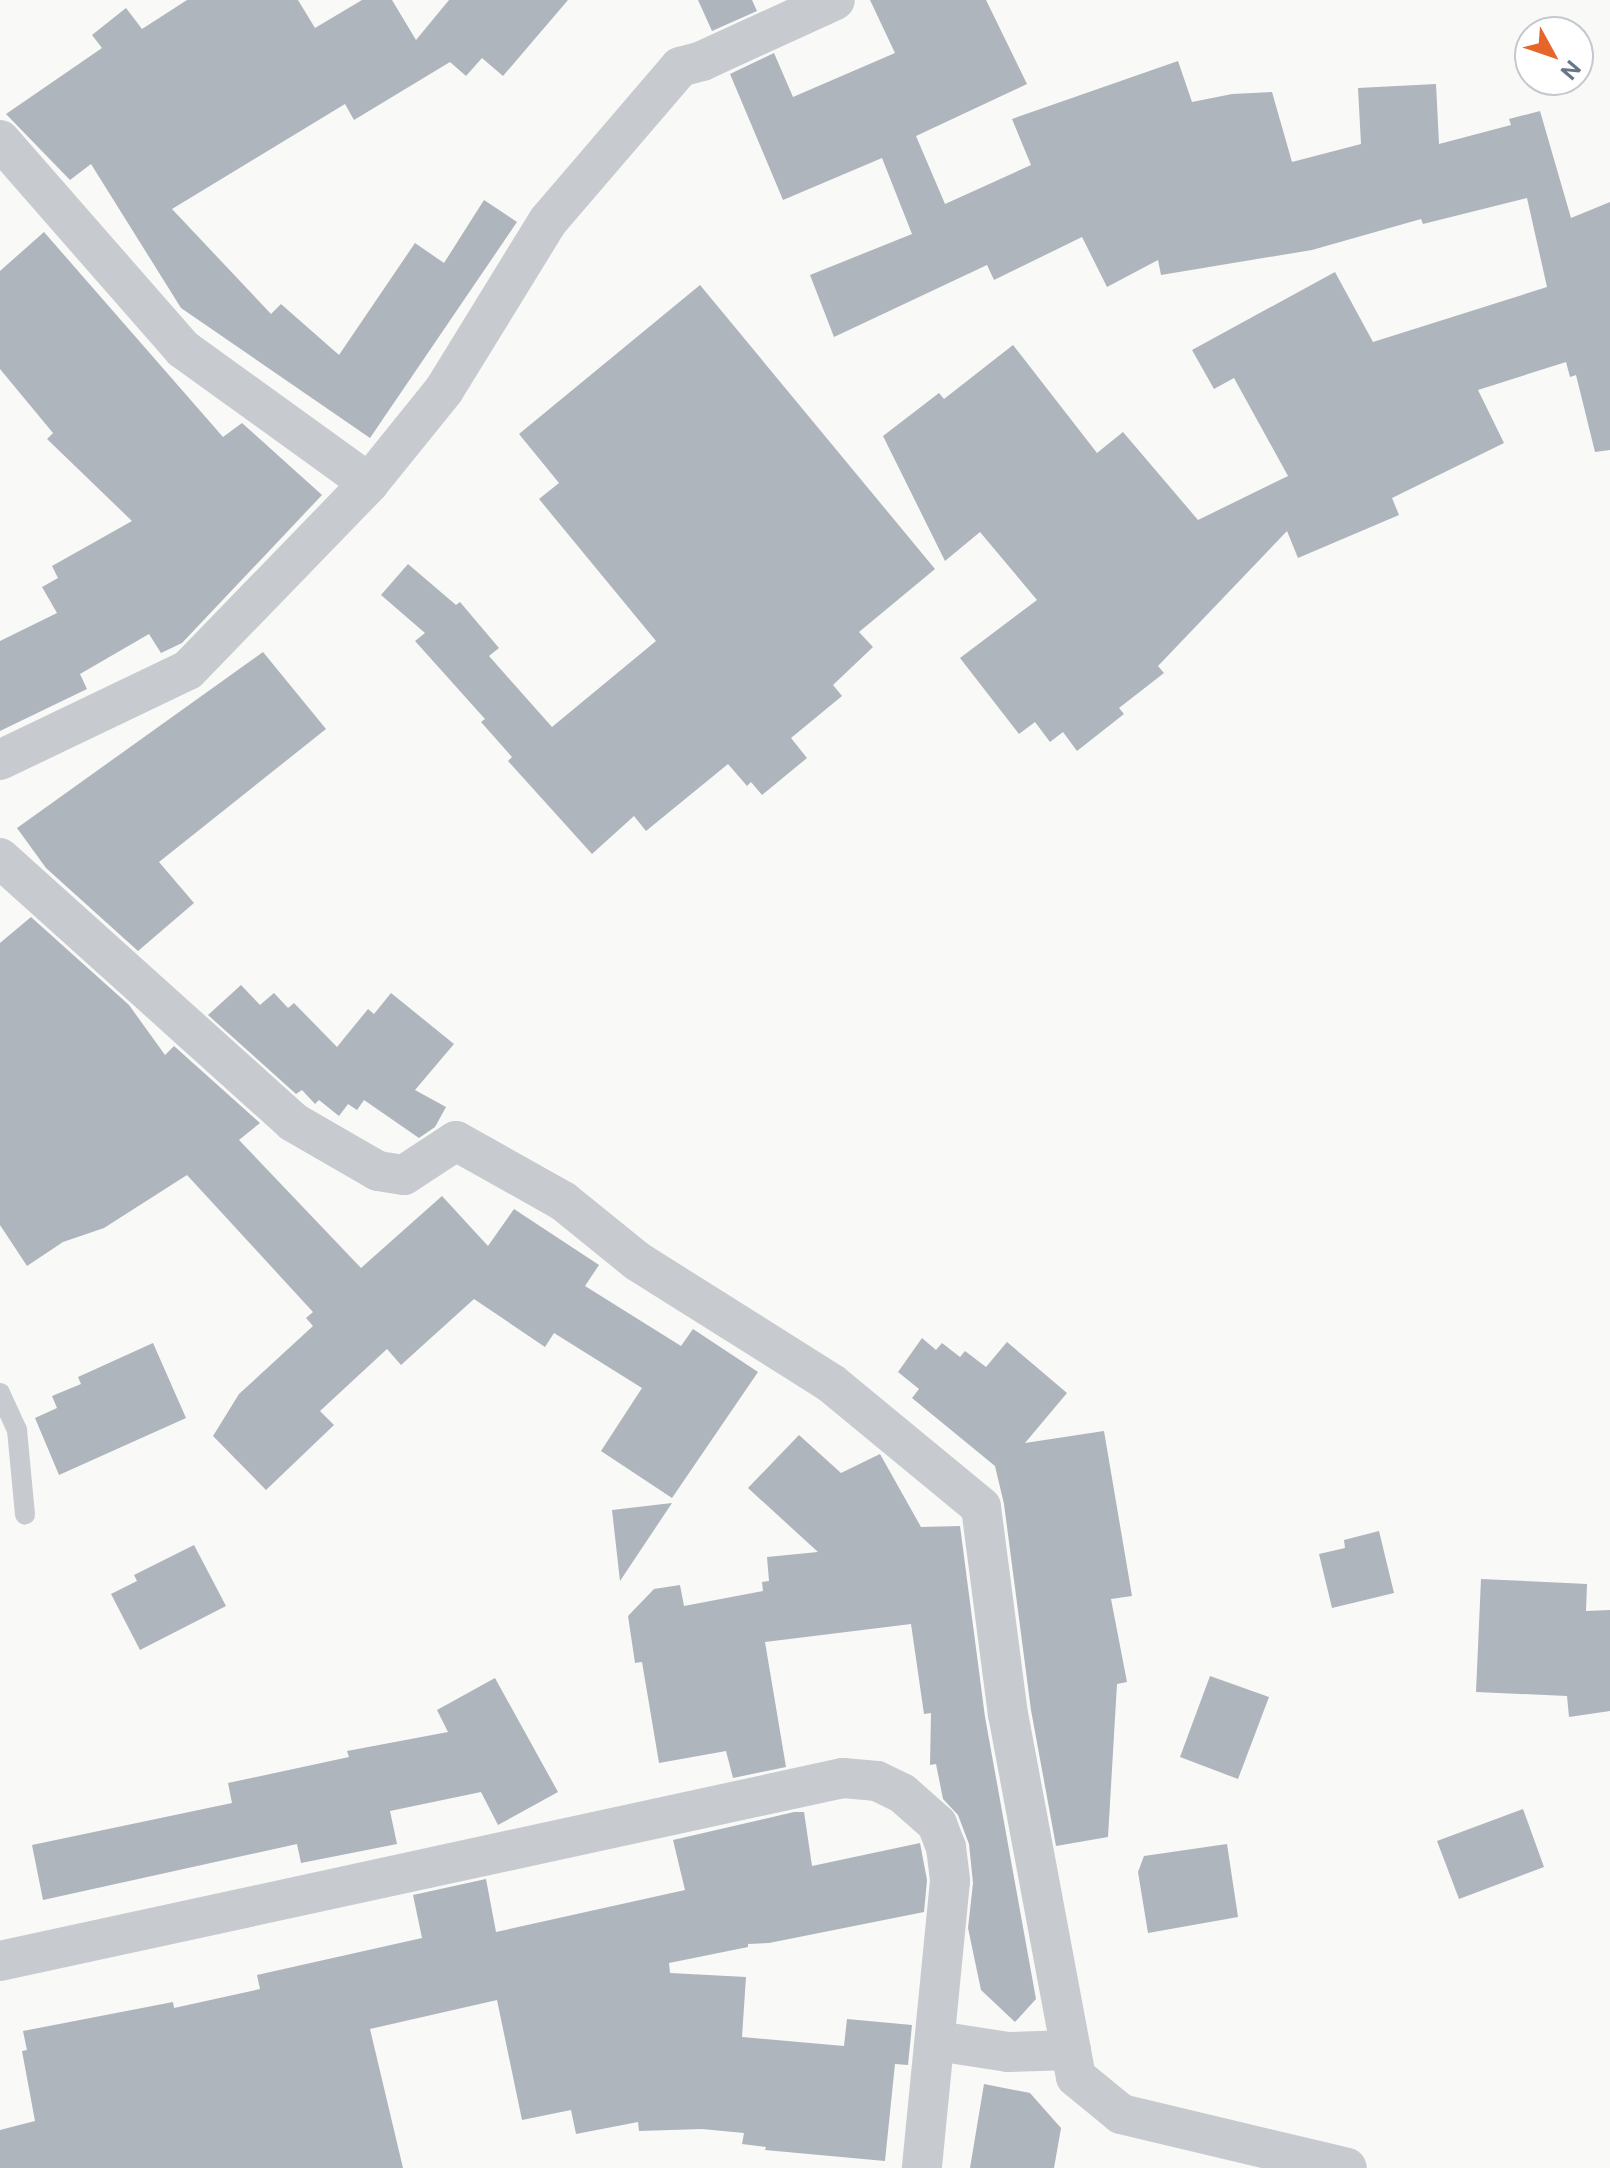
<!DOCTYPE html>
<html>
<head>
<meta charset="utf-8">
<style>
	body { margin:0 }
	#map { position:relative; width:1610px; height:2168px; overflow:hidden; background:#f9f9f7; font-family:"Public Sans",sans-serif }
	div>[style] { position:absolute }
	.building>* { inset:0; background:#aeb5bc }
	.service>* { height:20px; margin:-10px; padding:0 10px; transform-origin:10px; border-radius:10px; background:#c7cace }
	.minor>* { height:40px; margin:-20px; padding:0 20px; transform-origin:20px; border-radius:20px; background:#c7cace }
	span { translate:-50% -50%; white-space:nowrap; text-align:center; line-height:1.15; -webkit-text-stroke:8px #fff; paint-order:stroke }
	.north { position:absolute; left:1514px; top:16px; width:80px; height:80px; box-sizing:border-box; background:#fff; border:2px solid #c3c9cf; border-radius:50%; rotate:130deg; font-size:22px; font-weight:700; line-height:32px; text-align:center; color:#687788 }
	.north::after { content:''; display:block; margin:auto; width:28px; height:36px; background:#e5652b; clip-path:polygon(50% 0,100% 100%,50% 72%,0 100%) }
</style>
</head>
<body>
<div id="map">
	<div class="building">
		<i style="clip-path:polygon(187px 0,298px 0,315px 28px,362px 0,392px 0,416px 40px,449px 0,568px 0,503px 76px,482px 58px,466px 76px,450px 62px,354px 120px,345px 104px,172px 209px,271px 314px,281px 304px,339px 355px,415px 243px,444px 263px,484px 200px,517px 222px,370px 438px,181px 308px,91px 164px,70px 180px,6px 114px,102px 48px,92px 35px,126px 8px,142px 29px)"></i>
		<i style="clip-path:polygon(698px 0,752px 0,757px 11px,712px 31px)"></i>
		<i style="clip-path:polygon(870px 0,986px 0,1027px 84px,916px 136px,945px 204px,1031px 165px,1012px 119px,1178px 61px,1192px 102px,1232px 94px,1272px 92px,1292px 162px,1361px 144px,1358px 88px,1436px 84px,1439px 144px,1511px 125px,1509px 119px,1540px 111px,1571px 218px,1610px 202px,1610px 450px,1595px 452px,1576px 375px,1570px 377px,1566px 362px,1478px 390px,1504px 443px,1392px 498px,1399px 515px,1298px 558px,1287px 531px,1158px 666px,1164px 673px,1119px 708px,1124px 714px,1077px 751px,1063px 732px,1050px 742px,1035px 722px,1019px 734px,960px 658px,1037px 600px,980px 532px,945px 561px,883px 436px,939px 393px,944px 399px,1013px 345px,1097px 453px,1123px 432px,1198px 520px,1288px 476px,1234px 378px,1214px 389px,1192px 350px,1335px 272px,1373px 342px,1547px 287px,1527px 198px,1423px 224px,1421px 219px,1312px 250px,1161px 275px,1158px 260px,1107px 287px,1082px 237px,994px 280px,987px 265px,834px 337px,810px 275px,912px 234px,882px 158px,783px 200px,730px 74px,774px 53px,793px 97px,895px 53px)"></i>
		<i style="clip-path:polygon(44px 232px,223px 437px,242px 423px,322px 495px,182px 643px,161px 653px,149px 634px,80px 674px,87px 689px,0 731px,0 641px,57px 613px,42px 587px,58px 578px,52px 566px,132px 521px,47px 439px,53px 433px,0 369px,0 271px)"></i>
		<i style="clip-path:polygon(700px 285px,935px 569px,859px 632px,873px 647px,833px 685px,842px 696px,791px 738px,807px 758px,762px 795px,751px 782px,747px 786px,728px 764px,646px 831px,634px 816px,592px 854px,508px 761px,512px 757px,481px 722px,485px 719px,415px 641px,425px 633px,381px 595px,408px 564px,456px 605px,460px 602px,499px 648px,489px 656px,552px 727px,656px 641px,539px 499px,559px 483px,519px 434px)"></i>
		<i style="clip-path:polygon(263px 652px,326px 729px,159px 862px,194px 903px,138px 951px,46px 868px,17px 828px)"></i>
		<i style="clip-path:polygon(31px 917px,129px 1005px,165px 1055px,174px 1046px,260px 1123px,239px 1140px,361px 1268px,442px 1196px,488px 1246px,514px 1209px,599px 1265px,585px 1286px,681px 1346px,693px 1329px,758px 1372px,672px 1498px,601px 1451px,642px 1388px,554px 1333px,545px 1347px,474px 1299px,401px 1365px,387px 1349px,320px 1411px,334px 1425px,266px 1490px,213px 1436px,239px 1394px,313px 1326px,306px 1318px,313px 1312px,187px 1175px,104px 1228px,63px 1242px,27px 1266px,0 1225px,0 943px)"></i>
		<i style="clip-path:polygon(241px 985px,260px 1005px,274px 993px,288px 1008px,294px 1003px,337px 1047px,368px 1009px,374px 1014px,391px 993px,454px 1044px,415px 1090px,446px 1107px,435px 1127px,419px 1138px,364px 1100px,357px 1110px,348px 1104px,339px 1116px,319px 1100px,315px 1104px,302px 1090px,296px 1094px,208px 1015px)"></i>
		<i style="clip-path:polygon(922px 1338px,936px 1350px,942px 1343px,960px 1357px,965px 1351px,986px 1367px,1007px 1342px,1067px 1393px,1025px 1443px,1104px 1431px,1132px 1596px,1111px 1599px,1127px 1682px,1117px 1684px,1108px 1837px,1056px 1846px,1031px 1710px,1004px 1504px,995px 1466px,912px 1398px,919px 1389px,898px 1372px)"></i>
		<i style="clip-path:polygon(153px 1343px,186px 1418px,59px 1475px,35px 1418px,57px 1408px,52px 1396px,81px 1384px,78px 1377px)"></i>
		<i style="clip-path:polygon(799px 1435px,841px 1473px,880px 1454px,921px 1527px,960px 1526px,985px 1717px,1036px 1999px,1015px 2022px,981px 1990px,968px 1928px,973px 1883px,969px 1844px,958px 1815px,943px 1799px,936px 1764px,930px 1765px,931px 1713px,924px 1714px,911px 1624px,765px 1642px,786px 1767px,733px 1778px,726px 1751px,659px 1763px,642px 1662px,635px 1663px,628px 1616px,654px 1589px,680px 1585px,684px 1606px,763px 1591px,762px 1582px,769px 1581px,767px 1557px,818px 1552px,748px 1488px)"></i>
		<i style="clip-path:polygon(672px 1503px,620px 1581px,612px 1510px)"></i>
		<i style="clip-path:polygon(1379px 1531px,1394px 1593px,1332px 1608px,1319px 1554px,1345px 1548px,1344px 1540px)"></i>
		<i style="clip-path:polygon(194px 1545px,226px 1606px,140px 1650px,111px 1594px,137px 1581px,134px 1575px)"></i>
		<i style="clip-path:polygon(1481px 1579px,1587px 1584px,1586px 1611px,1610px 1610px,1610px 1711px,1569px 1717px,1567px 1696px,1476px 1692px)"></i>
		<i style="clip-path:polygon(1210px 1676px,1269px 1697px,1238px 1779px,1180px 1757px)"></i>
		<i style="clip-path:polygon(495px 1678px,558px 1792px,498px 1825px,481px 1792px,390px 1811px,397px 1844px,301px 1863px,297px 1844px,43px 1900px,32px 1845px,232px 1803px,228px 1783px,349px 1757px,347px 1751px,448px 1732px,437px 1710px)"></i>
		<i style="clip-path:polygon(1523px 1809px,1544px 1867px,1459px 1899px,1437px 1841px)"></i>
		<i style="clip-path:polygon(794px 1812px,804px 1812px,812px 1866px,920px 1843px,927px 1880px,924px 1912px,769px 1943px,748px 1944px,748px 1947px,669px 1963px,670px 1973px,746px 1977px,742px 2037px,844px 2046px,847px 2019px,912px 2025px,908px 2065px,895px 2064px,885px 2161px,765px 2150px,766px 2147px,742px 2144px,744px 2133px,702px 2129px,639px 2131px,638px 2122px,576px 2134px,571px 2110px,522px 2120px,497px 2000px,370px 2029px,403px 2168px,0 2168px,0 2130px,35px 2121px,22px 2051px,27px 2050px,23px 2031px,173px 2002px,174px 2008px,260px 1989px,257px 1975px,422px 1938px,413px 1895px,486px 1879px,496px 1932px,685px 1890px,673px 1840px)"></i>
		<i style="clip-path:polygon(1227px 1844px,1238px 1917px,1148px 1933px,1138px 1872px,1144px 1856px)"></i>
		<i style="clip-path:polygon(984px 2084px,1030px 2093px,1061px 2128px,1054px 2168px,970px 2168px)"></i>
	</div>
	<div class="service">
		<i style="left:0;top:1393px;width:41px;rotate:65.3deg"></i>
		<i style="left:17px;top:1430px;width:85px;rotate:84.6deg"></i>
	</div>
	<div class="minor">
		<i style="left:0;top:140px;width:278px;rotate:48.8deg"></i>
		<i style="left:183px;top:349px;width:229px;rotate:35.8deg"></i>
		<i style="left:0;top:760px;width:208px;rotate:-25.6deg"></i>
		<i style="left:188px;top:670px;width:260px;rotate:-45.9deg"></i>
		<i style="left:369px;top:483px;width:119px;rotate:-51.1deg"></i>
		<i style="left:444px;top:390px;width:198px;rotate:-58.4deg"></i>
		<i style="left:548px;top:221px;width:203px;rotate:-49.4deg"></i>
		<i style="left:680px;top:67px;width:23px;rotate:-15deg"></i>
		<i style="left:702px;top:61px;width:146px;rotate:-24.6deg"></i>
		<i style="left:0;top:858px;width:394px;rotate:42deg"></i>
		<i style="left:293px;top:1122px;width:98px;rotate:30deg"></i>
		<i style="left:378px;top:1171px;width:26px;rotate:9deg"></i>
		<i style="left:404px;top:1175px;width:62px;rotate:-33.2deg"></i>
		<i style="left:456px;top:1141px;width:123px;rotate:29.3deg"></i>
		<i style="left:563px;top:1201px;width:95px;rotate:39deg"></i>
		<i style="left:637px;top:1261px;width:231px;rotate:32.2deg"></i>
		<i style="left:832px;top:1384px;width:193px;rotate:39.5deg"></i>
		<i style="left:981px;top:1507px;width:209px;rotate:82.6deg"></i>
		<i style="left:1008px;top:1714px;width:369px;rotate:79.4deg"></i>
		<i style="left:1076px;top:2077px;width:58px;rotate:39.4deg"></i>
		<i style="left:1121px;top:2114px;width:232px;rotate:13.4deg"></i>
		<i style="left:0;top:1961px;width:863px;rotate:-12.25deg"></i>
		<i style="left:843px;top:1778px;width:34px;rotate:5deg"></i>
		<i style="left:877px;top:1781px;width:28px;rotate:26deg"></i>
		<i style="left:902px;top:1793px;width:47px;rotate:41.5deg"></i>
		<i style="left:937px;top:1824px;width:25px;rotate:69deg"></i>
		<i style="left:946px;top:1847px;width:34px;rotate:83deg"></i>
		<i style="left:950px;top:1881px;width:288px;rotate:95.6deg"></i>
		<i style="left:937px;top:2041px;width:72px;rotate:8.8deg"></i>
		<i style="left:1008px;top:2052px;width:63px;rotate:-1.8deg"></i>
	</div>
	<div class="north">N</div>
</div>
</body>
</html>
